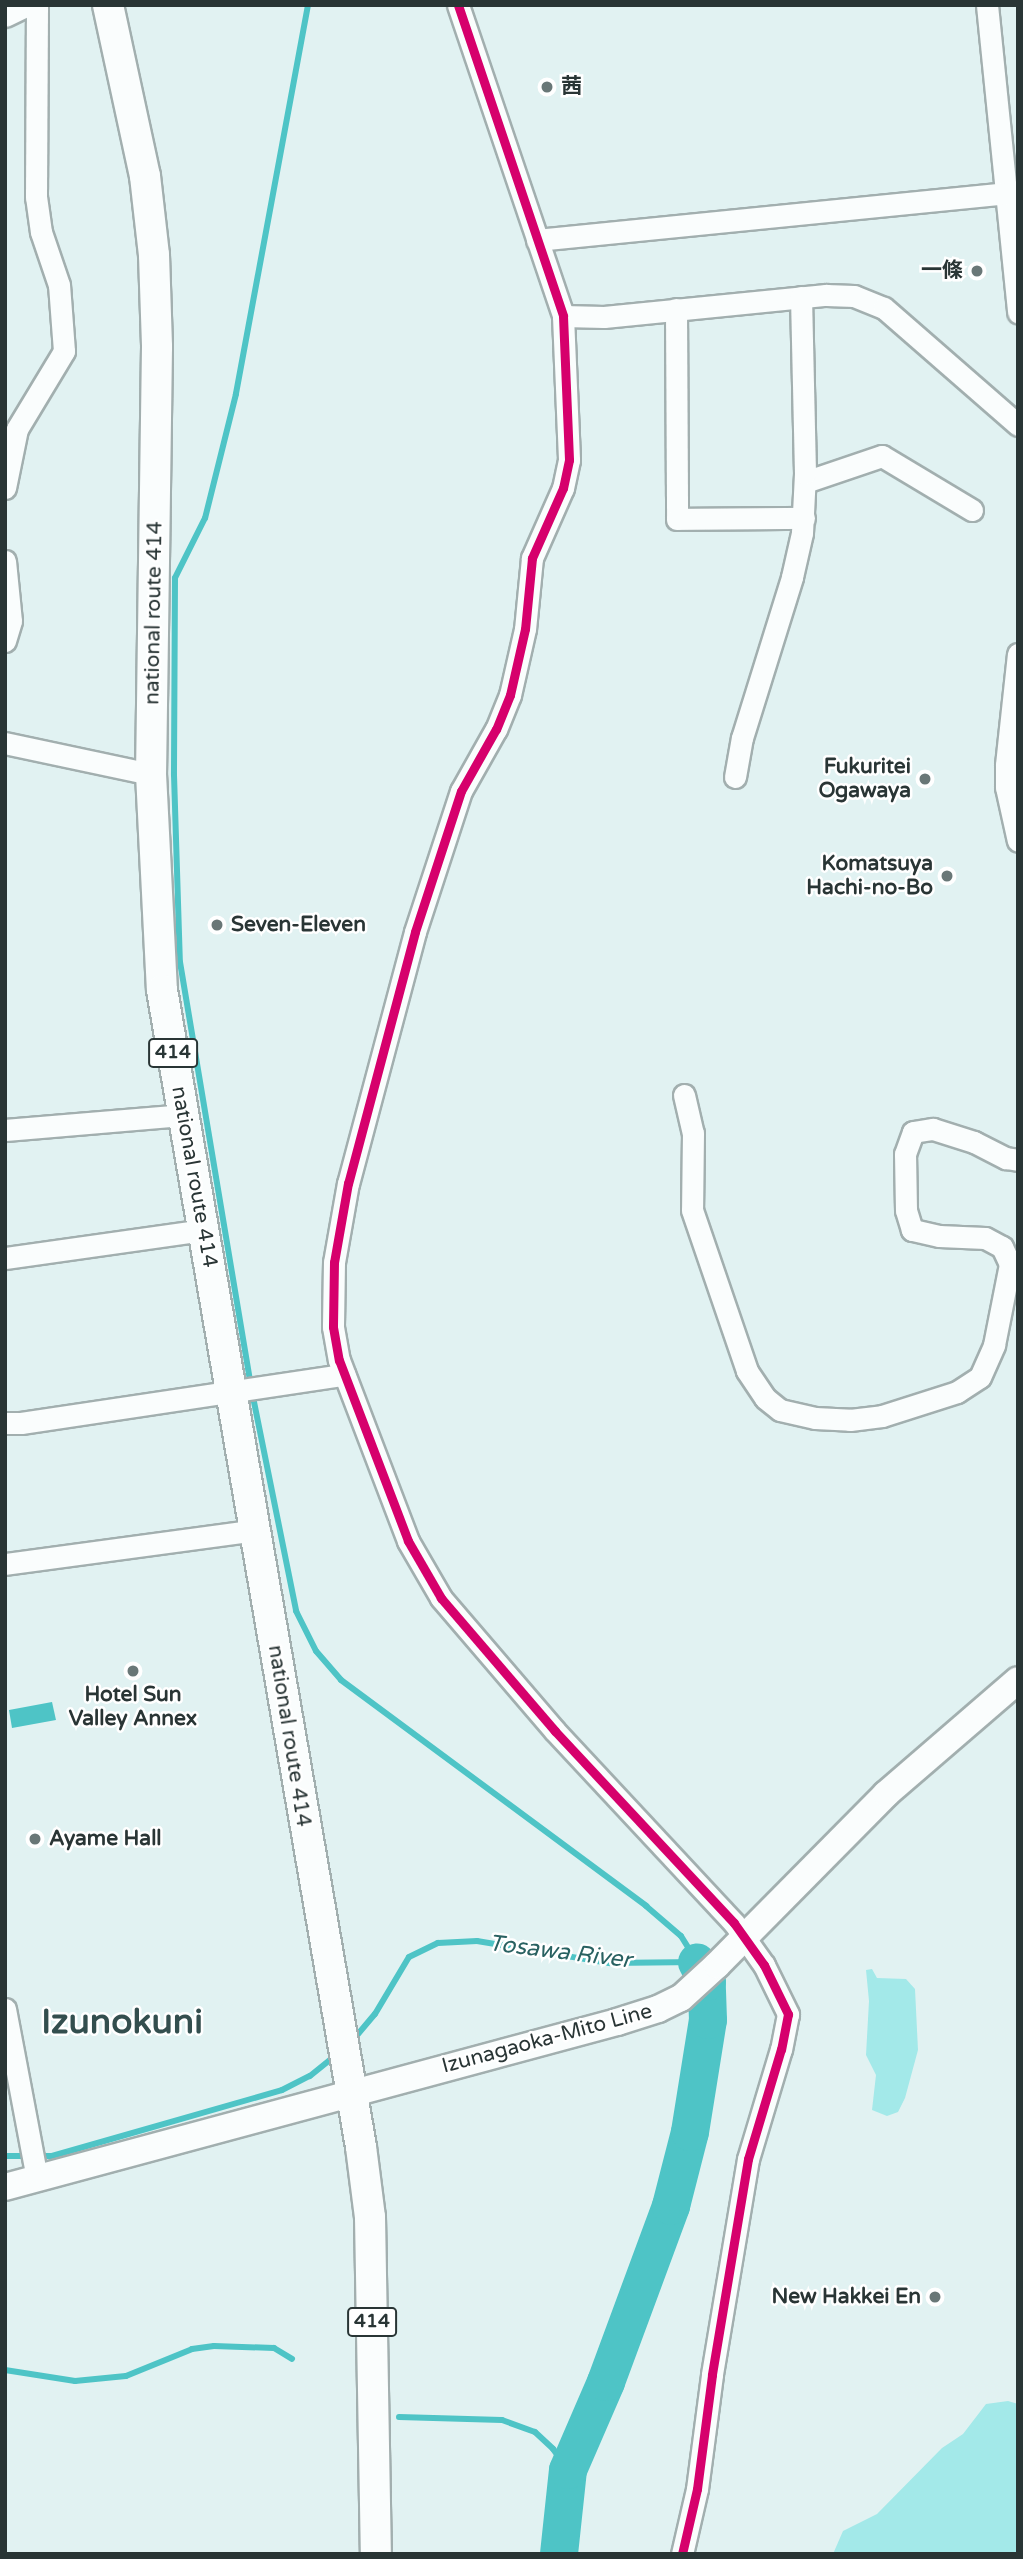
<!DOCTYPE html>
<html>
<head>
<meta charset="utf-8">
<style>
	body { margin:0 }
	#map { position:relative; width:1023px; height:2559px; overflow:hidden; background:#e1f2f2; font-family:"Varela Round","Noto Sans JP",sans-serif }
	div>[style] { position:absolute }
	.green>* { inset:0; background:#a3e9e9 }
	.water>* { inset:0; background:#4ec4c6 }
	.stream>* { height:6px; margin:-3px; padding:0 3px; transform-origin:3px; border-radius:3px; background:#4ec4c6 }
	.river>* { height:38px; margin:-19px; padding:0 19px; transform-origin:19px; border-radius:19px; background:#4ec4c6 }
	.roads { filter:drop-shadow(2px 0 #a2afaf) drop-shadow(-2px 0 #a2afaf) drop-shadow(0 2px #a2afaf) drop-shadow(0 -2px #a2afaf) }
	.minor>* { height:21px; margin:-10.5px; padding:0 10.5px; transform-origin:10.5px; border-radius:10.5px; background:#fafdfd }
	.major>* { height:26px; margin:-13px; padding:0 13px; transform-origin:13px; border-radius:13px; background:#fafdfd }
	.highway>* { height:30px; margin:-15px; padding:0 15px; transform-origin:15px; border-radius:15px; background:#fafdfd }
	.cycleway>* { height:9px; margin:-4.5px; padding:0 4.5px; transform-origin:4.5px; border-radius:4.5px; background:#d6006c }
	.dots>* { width:19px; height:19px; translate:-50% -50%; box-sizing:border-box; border:4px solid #fff; border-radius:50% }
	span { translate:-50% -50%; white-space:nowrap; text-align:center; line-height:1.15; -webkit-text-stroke:5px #fff; paint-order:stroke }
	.shield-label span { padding:2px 5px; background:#fff; border:2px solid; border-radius:5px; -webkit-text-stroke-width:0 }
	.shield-label { font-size:19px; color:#293535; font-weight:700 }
	.poi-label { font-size:21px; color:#293535; font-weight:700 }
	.left { translate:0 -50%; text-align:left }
	.right { translate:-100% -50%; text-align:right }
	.street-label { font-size:21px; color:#293535 }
	.water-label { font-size:23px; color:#296161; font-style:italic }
	.town-label { font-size:35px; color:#334e4e; font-weight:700 }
	.frame { position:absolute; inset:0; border:7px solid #293535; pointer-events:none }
</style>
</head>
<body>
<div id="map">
	<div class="green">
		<i style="clip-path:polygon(872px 1969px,877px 1978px,906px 1979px,915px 1989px,918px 2050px,905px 2098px,898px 2112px,887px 2116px,872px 2110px,876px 2075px,866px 2055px,869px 2001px,866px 1970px)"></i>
		<i style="clip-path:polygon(1008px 2401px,1018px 2404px,1018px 2554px,833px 2554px,843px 2531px,877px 2514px,942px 2448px,963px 2434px,986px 2404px)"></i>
	</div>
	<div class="water">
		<i style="clip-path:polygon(52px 1702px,56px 1720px,12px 1728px,9px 1710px)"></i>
	</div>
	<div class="stream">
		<i style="left:308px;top:5px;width:396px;rotate:100.5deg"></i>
		<i style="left:236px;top:394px;width:128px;rotate:104deg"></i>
		<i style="left:205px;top:518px;width:67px;rotate:116.6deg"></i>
		<i style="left:175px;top:578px;width:197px;rotate:90.3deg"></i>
		<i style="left:174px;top:775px;width:187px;rotate:88.2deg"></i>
		<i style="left:180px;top:962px;width:426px;rotate:80.5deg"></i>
		<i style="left:250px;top:1382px;width:234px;rotate:78.6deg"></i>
		<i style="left:296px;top:1611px;width:45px;rotate:63.4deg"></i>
		<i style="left:316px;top:1651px;width:38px;rotate:49deg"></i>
		<i style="left:341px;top:1680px;width:380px;rotate:36.5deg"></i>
		<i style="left:646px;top:1906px;width:46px;rotate:40.6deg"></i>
		<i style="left:681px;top:1936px;width:31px;rotate:58deg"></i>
		<i style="left:353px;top:2040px;width:34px;rotate:-50deg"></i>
		<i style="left:375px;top:2014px;width:66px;rotate:-59.2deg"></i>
		<i style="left:409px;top:1957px;width:32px;rotate:-26deg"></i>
		<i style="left:438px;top:1943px;width:39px;rotate:-3deg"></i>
		<i style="left:477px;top:1941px;width:134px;rotate:9.5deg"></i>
		<i style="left:609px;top:1963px;width:88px;rotate:-0.7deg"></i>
		<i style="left:5px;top:2156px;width:47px"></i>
		<i style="left:52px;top:2156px;width:239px;rotate:-16deg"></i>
		<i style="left:282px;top:2090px;width:31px;rotate:-27deg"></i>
		<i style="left:310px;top:2076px;width:35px;rotate:-39deg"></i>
		<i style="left:5px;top:2370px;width:71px;rotate:8.9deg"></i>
		<i style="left:75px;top:2381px;width:51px;rotate:-5.6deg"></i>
		<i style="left:126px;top:2376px;width:71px;rotate:-22.2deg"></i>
		<i style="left:192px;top:2349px;width:22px;rotate:-8deg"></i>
		<i style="left:214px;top:2346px;width:60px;rotate:1.9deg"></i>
		<i style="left:274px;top:2348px;width:21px;rotate:31deg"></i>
		<i style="left:399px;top:2417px;width:103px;rotate:1.7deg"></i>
		<i style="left:502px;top:2420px;width:35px;rotate:20deg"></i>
		<i style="left:535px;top:2432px;width:25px;rotate:43deg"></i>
		<i style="left:553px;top:2449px;width:26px;rotate:54deg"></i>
	</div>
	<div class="river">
		<i style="left:559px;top:2554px;width:84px;rotate:-83.9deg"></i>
		<i style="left:568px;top:2470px;width:96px;rotate:-66.6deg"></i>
		<i style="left:606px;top:2382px;width:188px;rotate:-69.7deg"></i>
		<i style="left:671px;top:2206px;width:76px;rotate:-75.6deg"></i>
		<i style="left:690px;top:2132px;width:113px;rotate:-80.9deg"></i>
		<i style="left:708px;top:2020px;width:38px;rotate:-92deg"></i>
		<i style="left:707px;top:1982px;width:22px;rotate:-117deg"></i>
	</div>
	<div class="roads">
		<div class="minor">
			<i style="left:458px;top:5px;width:328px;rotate:71.3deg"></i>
			<i style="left:563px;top:316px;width:144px;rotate:87.6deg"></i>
			<i style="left:569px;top:460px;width:29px;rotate:102deg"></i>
			<i style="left:563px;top:488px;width:77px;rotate:113.9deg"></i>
			<i style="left:532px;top:558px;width:71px;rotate:95.6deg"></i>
			<i style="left:525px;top:629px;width:68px;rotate:102.8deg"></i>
			<i style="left:510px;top:695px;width:37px;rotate:112deg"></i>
			<i style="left:496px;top:729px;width:71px;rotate:119.4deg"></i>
			<i style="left:461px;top:791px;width:148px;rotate:108.1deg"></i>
			<i style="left:415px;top:932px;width:260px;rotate:104.9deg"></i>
			<i style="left:348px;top:1183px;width:80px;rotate:100deg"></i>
			<i style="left:334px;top:1262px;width:65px;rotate:90.9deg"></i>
			<i style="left:333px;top:1327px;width:34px;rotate:80deg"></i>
			<i style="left:339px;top:1360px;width:194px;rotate:69.1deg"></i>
			<i style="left:408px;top:1541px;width:66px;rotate:59.9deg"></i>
			<i style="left:441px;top:1598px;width:175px;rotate:49.4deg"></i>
			<i style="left:555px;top:1731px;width:262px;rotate:47deg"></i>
			<i style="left:734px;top:1923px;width:52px;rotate:54.5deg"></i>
			<i style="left:764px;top:1965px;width:55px;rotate:63.9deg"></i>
			<i style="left:788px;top:2014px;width:36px;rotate:101deg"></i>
			<i style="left:781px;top:2049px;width:115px;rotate:106.7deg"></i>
			<i style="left:748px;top:2159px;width:219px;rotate:99.5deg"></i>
			<i style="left:712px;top:2375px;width:115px;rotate:97.5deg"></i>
			<i style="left:697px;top:2489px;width:67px;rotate:103deg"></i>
			<i style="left:987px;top:5px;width:309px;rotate:84.2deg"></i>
			<i style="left:5px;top:16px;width:25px;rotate:-26deg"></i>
			<i style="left:537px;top:240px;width:483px;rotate:-5.7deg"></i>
			<i style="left:676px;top:309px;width:210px;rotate:89.7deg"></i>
			<i style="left:677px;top:519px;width:127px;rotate:-0.5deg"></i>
			<i style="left:563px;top:316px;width:41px;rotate:1.4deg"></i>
			<i style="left:604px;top:317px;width:223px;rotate:-5.7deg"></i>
			<i style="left:826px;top:295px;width:28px;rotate:2deg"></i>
			<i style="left:854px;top:296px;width:32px;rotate:22deg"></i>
			<i style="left:884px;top:308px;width:178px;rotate:41.1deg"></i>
			<i style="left:805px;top:482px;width:81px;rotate:-18.7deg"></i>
			<i style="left:882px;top:456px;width:105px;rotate:31deg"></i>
			<i style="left:5px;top:488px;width:60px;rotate:-78.5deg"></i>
			<i style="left:17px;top:429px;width:91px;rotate:-58.9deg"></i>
			<i style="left:64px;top:351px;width:66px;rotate:-94.3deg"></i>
			<i style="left:59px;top:285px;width:56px;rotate:-108.8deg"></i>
			<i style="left:41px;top:232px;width:35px;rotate:-98deg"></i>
			<i style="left:36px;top:197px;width:192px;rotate:-89.7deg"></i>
			<i style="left:5px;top:561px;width:60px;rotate:84.3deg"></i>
			<i style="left:11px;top:621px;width:21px;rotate:107deg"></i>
			<i style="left:1018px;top:654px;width:112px;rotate:96.2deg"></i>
			<i style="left:1006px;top:765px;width:22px;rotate:90deg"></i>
			<i style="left:1006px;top:787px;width:55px;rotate:77.5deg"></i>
			<i style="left:5px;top:743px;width:149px;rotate:12deg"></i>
			<i style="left:735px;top:777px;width:40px;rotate:-80deg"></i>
			<i style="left:742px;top:738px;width:169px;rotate:-72.7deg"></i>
			<i style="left:792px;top:577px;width:45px;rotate:-77.2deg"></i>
			<i style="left:802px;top:533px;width:60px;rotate:-87.1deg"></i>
			<i style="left:805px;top:473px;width:176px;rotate:-91.3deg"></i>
			<i style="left:684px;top:1095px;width:39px;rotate:77deg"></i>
			<i style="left:693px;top:1133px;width:77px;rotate:90.7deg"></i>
			<i style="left:692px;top:1210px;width:170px;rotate:71.1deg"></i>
			<i style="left:747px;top:1371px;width:32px;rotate:56deg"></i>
			<i style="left:765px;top:1398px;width:19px;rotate:39deg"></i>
			<i style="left:780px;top:1410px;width:36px;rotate:13deg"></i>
			<i style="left:815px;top:1418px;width:35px;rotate:3deg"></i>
			<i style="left:850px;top:1420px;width:32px;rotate:-7deg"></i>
			<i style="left:882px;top:1416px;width:79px;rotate:-17.7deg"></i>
			<i style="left:957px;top:1392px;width:27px;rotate:-33deg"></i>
			<i style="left:980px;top:1377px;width:35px;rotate:-66deg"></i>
			<i style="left:994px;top:1345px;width:83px;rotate:-78.8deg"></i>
			<i style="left:1010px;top:1264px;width:19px;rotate:-115deg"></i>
			<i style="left:1002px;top:1247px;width:19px;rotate:-152deg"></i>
			<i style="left:985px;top:1238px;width:46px;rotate:-177.5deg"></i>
			<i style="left:939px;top:1236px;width:28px;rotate:-167deg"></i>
			<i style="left:912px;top:1230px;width:21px;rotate:-107deg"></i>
			<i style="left:906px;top:1210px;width:56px;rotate:-91deg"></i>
			<i style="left:905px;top:1154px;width:23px;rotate:-70deg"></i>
			<i style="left:913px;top:1132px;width:20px;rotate:-9deg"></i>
			<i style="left:933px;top:1129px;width:43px;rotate:17.6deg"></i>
			<i style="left:974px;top:1142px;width:36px;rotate:27deg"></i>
			<i style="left:1006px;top:1158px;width:12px;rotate:9deg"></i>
			<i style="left:5px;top:1130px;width:179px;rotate:-4.8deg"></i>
			<i style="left:5px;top:1258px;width:200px;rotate:-8deg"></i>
			<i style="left:5px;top:1423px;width:16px"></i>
			<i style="left:21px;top:1423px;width:327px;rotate:-8.5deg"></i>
			<i style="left:5px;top:1564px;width:252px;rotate:-7.7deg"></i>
			<i style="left:5px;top:2009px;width:173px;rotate:79.3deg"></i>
		</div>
		<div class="major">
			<i style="left:5px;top:2187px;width:634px;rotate:-15.09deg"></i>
			<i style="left:617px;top:2022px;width:43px;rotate:-17.6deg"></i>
			<i style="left:658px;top:2009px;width:25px;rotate:-26deg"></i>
			<i style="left:681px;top:1998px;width:49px;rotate:-42.5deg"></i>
			<i style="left:717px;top:1965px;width:240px;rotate:-45.3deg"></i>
			<i style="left:886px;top:1794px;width:174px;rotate:-40.8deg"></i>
		</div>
		<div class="highway">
			<i style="left:108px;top:5px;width:175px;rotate:77.8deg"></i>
			<i style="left:145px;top:176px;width:80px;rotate:83.5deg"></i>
			<i style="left:154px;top:255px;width:92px;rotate:88.1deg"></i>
			<i style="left:157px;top:347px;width:427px;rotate:90.8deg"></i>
			<i style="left:151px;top:774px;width:216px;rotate:87.1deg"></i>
			<i style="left:162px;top:990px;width:1174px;rotate:80.24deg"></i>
			<i style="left:361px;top:2147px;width:71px;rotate:82.7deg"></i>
			<i style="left:370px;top:2217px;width:337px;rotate:89deg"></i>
		</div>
	</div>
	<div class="cycleway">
		<i style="left:458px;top:5px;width:328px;rotate:71.3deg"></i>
		<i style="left:563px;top:316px;width:144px;rotate:87.6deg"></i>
		<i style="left:569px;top:460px;width:29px;rotate:102deg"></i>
		<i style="left:563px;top:488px;width:77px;rotate:113.9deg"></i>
		<i style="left:532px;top:558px;width:71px;rotate:95.6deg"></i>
		<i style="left:525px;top:629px;width:68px;rotate:102.8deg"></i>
		<i style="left:510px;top:695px;width:37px;rotate:112deg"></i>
		<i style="left:496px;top:729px;width:71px;rotate:119.4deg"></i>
		<i style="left:461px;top:791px;width:148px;rotate:108.1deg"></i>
		<i style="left:415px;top:932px;width:260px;rotate:104.9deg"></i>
		<i style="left:348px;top:1183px;width:80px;rotate:100deg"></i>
		<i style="left:334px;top:1262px;width:65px;rotate:90.9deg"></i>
		<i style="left:333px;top:1327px;width:34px;rotate:80deg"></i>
		<i style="left:339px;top:1360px;width:194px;rotate:69.1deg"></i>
		<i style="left:408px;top:1541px;width:66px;rotate:59.9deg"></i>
		<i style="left:441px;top:1598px;width:175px;rotate:49.4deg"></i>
		<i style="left:555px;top:1731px;width:262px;rotate:47deg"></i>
		<i style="left:734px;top:1923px;width:52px;rotate:54.5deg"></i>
		<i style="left:764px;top:1965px;width:55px;rotate:63.9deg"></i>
		<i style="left:788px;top:2014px;width:36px;rotate:101deg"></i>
		<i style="left:781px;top:2049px;width:115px;rotate:106.7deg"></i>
		<i style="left:748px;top:2159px;width:219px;rotate:99.5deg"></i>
		<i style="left:712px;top:2375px;width:115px;rotate:97.5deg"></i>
		<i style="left:697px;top:2489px;width:67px;rotate:103deg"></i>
	</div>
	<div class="dots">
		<i style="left:547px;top:87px;background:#697777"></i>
		<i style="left:977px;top:271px;background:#697777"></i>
		<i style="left:925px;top:779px;background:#697777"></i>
		<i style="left:947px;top:876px;background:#697777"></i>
		<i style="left:217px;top:925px;background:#697777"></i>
		<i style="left:133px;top:1671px;background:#697777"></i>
		<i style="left:35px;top:1839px;background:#697777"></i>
		<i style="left:935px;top:2297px;background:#697777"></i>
	</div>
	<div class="shield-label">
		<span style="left:173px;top:1053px">414</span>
		<span style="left:372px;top:2322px">414</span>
	</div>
	<div class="poi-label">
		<span class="left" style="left:561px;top:87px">茜</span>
		<span class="right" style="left:963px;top:271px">一條</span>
		<span class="right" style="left:911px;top:779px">Fukuritei<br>Ogawaya</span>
		<span class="right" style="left:933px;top:876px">Komatsuya<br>Hachi-no-Bo</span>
		<span class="left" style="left:231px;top:925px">Seven-Eleven</span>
		<span style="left:133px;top:1707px">Hotel Sun<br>Valley Annex</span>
		<span class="left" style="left:49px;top:1839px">Ayame Hall</span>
		<span class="right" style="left:921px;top:2297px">New Hakkei En</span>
	</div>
	<div class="street-label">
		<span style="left:154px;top:613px;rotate:-89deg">national route 414</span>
		<span style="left:194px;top:1177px;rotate:80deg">national route 414</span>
		<span style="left:289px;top:1736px;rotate:81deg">national route 414</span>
		<span style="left:547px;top:2039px;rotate:-15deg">Izunagaoka-Mito Line</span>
	</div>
	<div class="water-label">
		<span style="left:560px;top:1952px;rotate:7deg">Tosawa River</span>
	</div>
	<div class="town-label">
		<span style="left:122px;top:2022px">Izunokuni</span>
	</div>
	<div class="frame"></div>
</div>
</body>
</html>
